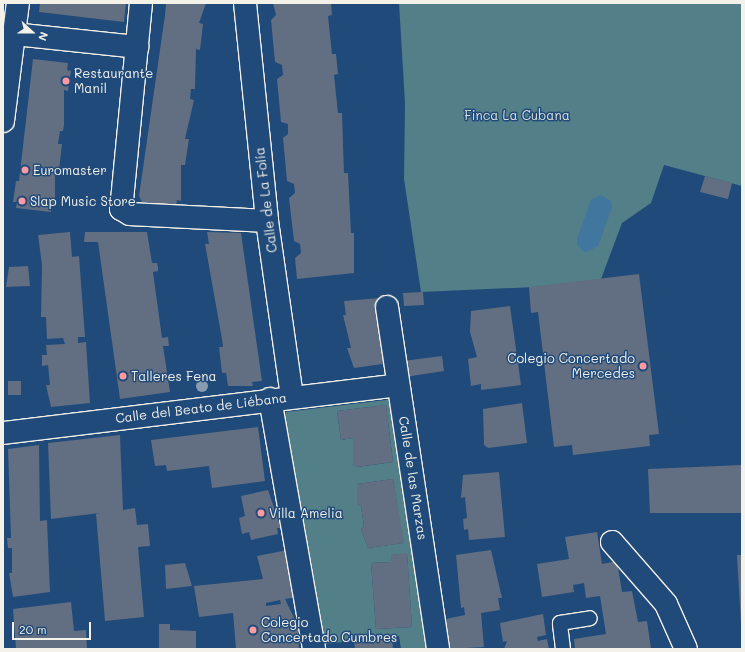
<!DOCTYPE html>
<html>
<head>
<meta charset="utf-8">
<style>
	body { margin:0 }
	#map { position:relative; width:745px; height:652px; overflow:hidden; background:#1f4a7a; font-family:Mali,sans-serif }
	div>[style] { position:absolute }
	.green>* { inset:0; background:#527f88 }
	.water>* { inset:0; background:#41769e }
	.building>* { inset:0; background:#626e81 }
	.roads { filter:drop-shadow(1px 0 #f4f1e8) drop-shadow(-1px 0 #f4f1e8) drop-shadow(0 1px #f4f1e8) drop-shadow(0 -1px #f4f1e8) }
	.service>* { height:14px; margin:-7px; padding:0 7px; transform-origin:7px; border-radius:7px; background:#1f4a7a }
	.minor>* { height:22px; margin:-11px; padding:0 11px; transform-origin:11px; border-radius:11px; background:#1f4a7a }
	.trees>* { width:12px; height:12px; margin:-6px; border-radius:50%; background:#879caf }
	.dots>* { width:11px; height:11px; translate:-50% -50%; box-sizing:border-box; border:2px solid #1f4a7a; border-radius:50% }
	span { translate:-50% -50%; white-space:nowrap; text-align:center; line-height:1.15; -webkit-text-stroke:3px #1f4a7a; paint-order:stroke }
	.poi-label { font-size:13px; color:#f4f1e8 }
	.left { translate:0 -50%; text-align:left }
	.right { translate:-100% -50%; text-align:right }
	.park-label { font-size:13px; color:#dce0da }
	.street-label { font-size:13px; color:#f4f1e8 }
	.frame { position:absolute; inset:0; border:4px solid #f4f1e8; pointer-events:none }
	.north { position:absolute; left:12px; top:12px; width:40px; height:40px; -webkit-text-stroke:3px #1f4a7a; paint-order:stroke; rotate:111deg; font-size:11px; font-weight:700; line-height:16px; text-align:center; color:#f4f1e8 }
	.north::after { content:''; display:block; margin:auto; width:14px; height:18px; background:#f4f1e8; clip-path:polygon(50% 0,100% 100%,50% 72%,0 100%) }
	.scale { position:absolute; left:12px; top:622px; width:79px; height:18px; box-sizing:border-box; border:2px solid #f4f1e8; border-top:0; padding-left:5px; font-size:12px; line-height:14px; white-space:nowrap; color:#f4f1e8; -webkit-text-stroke:3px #1f4a7a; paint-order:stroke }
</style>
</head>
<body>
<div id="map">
	<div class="green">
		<i style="clip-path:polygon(399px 3px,742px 3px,742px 186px,664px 165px,651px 203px,622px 223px,601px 279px,535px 287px,421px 292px,404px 179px,405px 103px)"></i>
		<i style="clip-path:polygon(evenodd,394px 399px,430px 649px,401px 649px,399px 636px,325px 644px,282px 421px,286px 412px,394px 399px,386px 405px,393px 462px,357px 467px,353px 464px,353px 438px,341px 440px,337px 411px,386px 405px,394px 399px,393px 479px,403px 543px,368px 548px,361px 529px,364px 526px,361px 506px,357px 504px,357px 484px,393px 479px,394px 399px,407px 554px,412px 627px,376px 629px,371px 563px,391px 562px,391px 555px,407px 554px)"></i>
	</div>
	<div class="water">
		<i style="clip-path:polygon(601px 195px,611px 201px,612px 207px,598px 246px,585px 253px,577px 245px,577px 239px,591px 200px)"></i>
	</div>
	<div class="building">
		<i style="clip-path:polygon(40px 3px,126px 3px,124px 22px,39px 12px)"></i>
		<i style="clip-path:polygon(163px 3px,206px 3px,199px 23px,203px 24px,200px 50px,196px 49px,195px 89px,191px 89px,190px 99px,194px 100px,185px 139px,189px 139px,185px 165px,181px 165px,181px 201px,177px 200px,176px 206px,142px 202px,139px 196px,165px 15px,166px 4px)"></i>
		<i style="clip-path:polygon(273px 3px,331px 3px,332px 15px,328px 16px,332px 54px,336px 54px,338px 74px,334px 75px,338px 113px,342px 113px,344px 173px,348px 173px,351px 233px,354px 233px,354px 273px,297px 279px,295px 258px,301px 253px,300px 244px,294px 241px,289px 198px,295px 193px,294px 184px,287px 181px,283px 138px,288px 134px,288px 124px,281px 122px,277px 79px,283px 75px,282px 65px,275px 62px,271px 20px,276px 15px)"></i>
		<i style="clip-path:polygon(33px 59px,68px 63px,67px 70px,71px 71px,68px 91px,64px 90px,64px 125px,63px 131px,60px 131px,58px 144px,62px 144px,59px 170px,55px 169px,55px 206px,51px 206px,51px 212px,16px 208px,17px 202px,13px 202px,16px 181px,19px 181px)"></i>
		<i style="clip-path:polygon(705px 176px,732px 183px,728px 199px,700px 192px)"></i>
		<i style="clip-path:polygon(70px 232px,72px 257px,79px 256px,85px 337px,78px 337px,78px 343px,86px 342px,90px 403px,51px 407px,46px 385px,50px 385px,48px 365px,42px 366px,42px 355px,47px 355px,46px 345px,65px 344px,63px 338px,47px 339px,46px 317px,41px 317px,42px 265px,38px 235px)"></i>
		<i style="clip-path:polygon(85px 232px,147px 232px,152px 263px,157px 263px,158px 267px,158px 271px,153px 272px,162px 338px,168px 337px,169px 346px,163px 346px,170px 392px,120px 399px,98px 242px,84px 242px)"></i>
		<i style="clip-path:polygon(207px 232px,241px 233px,262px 381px,252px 382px,253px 386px,228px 386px,226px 373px,222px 373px,219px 347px,223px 347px,222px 339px,205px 244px,209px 244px)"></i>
		<i style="clip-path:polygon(28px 266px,30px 286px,6px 287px,9px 267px)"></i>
		<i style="clip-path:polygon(639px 274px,659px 434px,649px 435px,650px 446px,573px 455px,572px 445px,554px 447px,538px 312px,531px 313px,529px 287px)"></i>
		<i style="clip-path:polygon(423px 292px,424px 305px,404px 306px,403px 293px)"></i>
		<i style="clip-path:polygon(380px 298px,390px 363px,354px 368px,347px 348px,351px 348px,343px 315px,346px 315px,344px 301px)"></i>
		<i style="clip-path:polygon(510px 306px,521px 385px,481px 390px,481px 384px,471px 386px,468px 359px,477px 357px,470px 332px,471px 311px)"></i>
		<i style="clip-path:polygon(442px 356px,444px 371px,405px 377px,403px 361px)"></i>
		<i style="clip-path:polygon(8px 381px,21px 381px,21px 395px,8px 395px)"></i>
		<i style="clip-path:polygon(522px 403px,527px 443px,488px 448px,484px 445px,483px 409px)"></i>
		<i style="clip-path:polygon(386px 405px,393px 462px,356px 467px,353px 464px,353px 438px,341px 440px,337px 411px)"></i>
		<i style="clip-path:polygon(258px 427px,265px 481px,212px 488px,209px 466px,167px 471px,166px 465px,155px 466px,151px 440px)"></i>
		<i style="clip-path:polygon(120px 435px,123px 510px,135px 508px,137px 525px,148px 524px,150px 546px,138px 547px,144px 617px,105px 621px,96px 514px,100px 513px,51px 519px,48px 443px)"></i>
		<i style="clip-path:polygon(39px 445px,40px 521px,47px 520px,50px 592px,13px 597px,9px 573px,12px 573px,12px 548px,8px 548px,7px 538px,11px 538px,8px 449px)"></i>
		<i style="clip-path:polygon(742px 465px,742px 513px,650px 513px,648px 469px)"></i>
		<i style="clip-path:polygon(499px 472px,505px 537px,469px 540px,468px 529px,464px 530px,463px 519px,467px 518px,465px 497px,461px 498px,463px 475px)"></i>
		<i style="clip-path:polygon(393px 479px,404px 543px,368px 548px,361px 529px,364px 526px,361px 506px,357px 504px,357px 484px)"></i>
		<i style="clip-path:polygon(268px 490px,281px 528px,277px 528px,278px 534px,251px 540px,249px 532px,242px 534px,239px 518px,245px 516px,241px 496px)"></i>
		<i style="clip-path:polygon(597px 532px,602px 564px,617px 561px,622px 592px,632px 591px,638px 622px,647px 621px,651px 649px,575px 649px,574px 639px,606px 634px,600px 596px,586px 598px,584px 583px,573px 585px,574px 592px,542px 597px,537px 564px,569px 559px,565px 537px)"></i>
		<i style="clip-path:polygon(evenodd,288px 550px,297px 597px,285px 599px,298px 626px,299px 649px,236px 649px,233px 613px,199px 617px,194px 586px,263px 579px,257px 556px,288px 550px,280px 600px,281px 604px,266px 606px,266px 603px,280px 600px)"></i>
		<i style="clip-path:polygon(491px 550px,502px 598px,498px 598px,500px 610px,481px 613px,484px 647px,449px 649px,446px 619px,465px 615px,464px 607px,461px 608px,456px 555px)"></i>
		<i style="clip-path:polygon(407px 553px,412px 627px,376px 629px,371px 563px,391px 562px,391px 555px)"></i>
		<i style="clip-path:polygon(737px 555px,742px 555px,742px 624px,741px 624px)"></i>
		<i style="clip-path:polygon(185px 563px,192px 586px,166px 589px,165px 565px)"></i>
		<i style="clip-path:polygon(71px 602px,74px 631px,86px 630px,87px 649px,16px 649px,13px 609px)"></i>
		<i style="clip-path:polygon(543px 614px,546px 635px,537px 637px,538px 641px,547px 639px,549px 649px,504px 649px,507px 641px,503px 642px,500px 623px)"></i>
		<i style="clip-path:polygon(159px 624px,170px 624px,170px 630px,196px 631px,196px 649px,159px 649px)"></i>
		<i style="clip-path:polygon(392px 636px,393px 649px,355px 649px,354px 640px)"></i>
	</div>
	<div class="roads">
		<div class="service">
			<i style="left:563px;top:649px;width:26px;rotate:-97deg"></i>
			<i style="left:560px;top:623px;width:30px;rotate:-9deg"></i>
		</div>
		<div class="minor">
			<i style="left:141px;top:3px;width:207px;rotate:95.5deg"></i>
			<i style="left:121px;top:209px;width:10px;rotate:29deg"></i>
			<i style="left:130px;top:214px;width:137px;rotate:2.9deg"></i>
			<i style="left:245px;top:3px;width:219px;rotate:84.2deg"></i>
			<i style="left:267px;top:221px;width:177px;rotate:81.9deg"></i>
			<i style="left:14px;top:34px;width:124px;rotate:6deg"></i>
			<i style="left:3px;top:121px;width:119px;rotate:-82.8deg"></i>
			<i style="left:387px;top:307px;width:346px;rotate:81.5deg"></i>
			<i style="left:270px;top:399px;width:254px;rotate:80deg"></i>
			<i style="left:3px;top:433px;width:398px;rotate:-6.9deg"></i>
			<i style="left:612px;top:542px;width:82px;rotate:48.9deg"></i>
			<i style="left:666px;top:604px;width:49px;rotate:66deg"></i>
		</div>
	</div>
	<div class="trees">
		<i style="left:202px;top:386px"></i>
	</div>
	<div class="dots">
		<i style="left:66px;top:81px;background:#ff9aa2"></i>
		<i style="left:25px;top:170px;background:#ff9aa2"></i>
		<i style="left:22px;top:201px;background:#ff9aa2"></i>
		<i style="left:643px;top:366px;background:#ff9aa2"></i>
		<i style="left:123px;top:376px;background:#ff9aa2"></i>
		<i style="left:261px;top:513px;background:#ff9aa2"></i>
		<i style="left:253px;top:630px;background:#ff9aa2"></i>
	</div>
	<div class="poi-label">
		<span class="left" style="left:74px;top:81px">Restaurante<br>Manil</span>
		<span class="left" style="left:33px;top:170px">Euromaster</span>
		<span class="left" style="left:30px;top:201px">Slap Music Store</span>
		<span class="right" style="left:635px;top:366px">Colegio Concertado<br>Mercedes</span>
		<span class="left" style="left:131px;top:376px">Talleres Fena</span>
		<span class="left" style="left:269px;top:513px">Villa Amelia</span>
		<span class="left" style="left:261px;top:630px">Colegio<br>Concertado Cumbres</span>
	</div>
	<div class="park-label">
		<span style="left:517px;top:115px">Finca La Cubana</span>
	</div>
	<div class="street-label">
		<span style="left:266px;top:200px;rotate:-97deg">Calle de La Folía</span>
		<span style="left:201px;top:408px;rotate:-7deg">Calle del Beato de Liébana</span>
		<span style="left:413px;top:478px;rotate:81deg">Calle de las Marzas</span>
	</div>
	<div class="frame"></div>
	<div class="north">N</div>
	<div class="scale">20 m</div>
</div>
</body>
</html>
